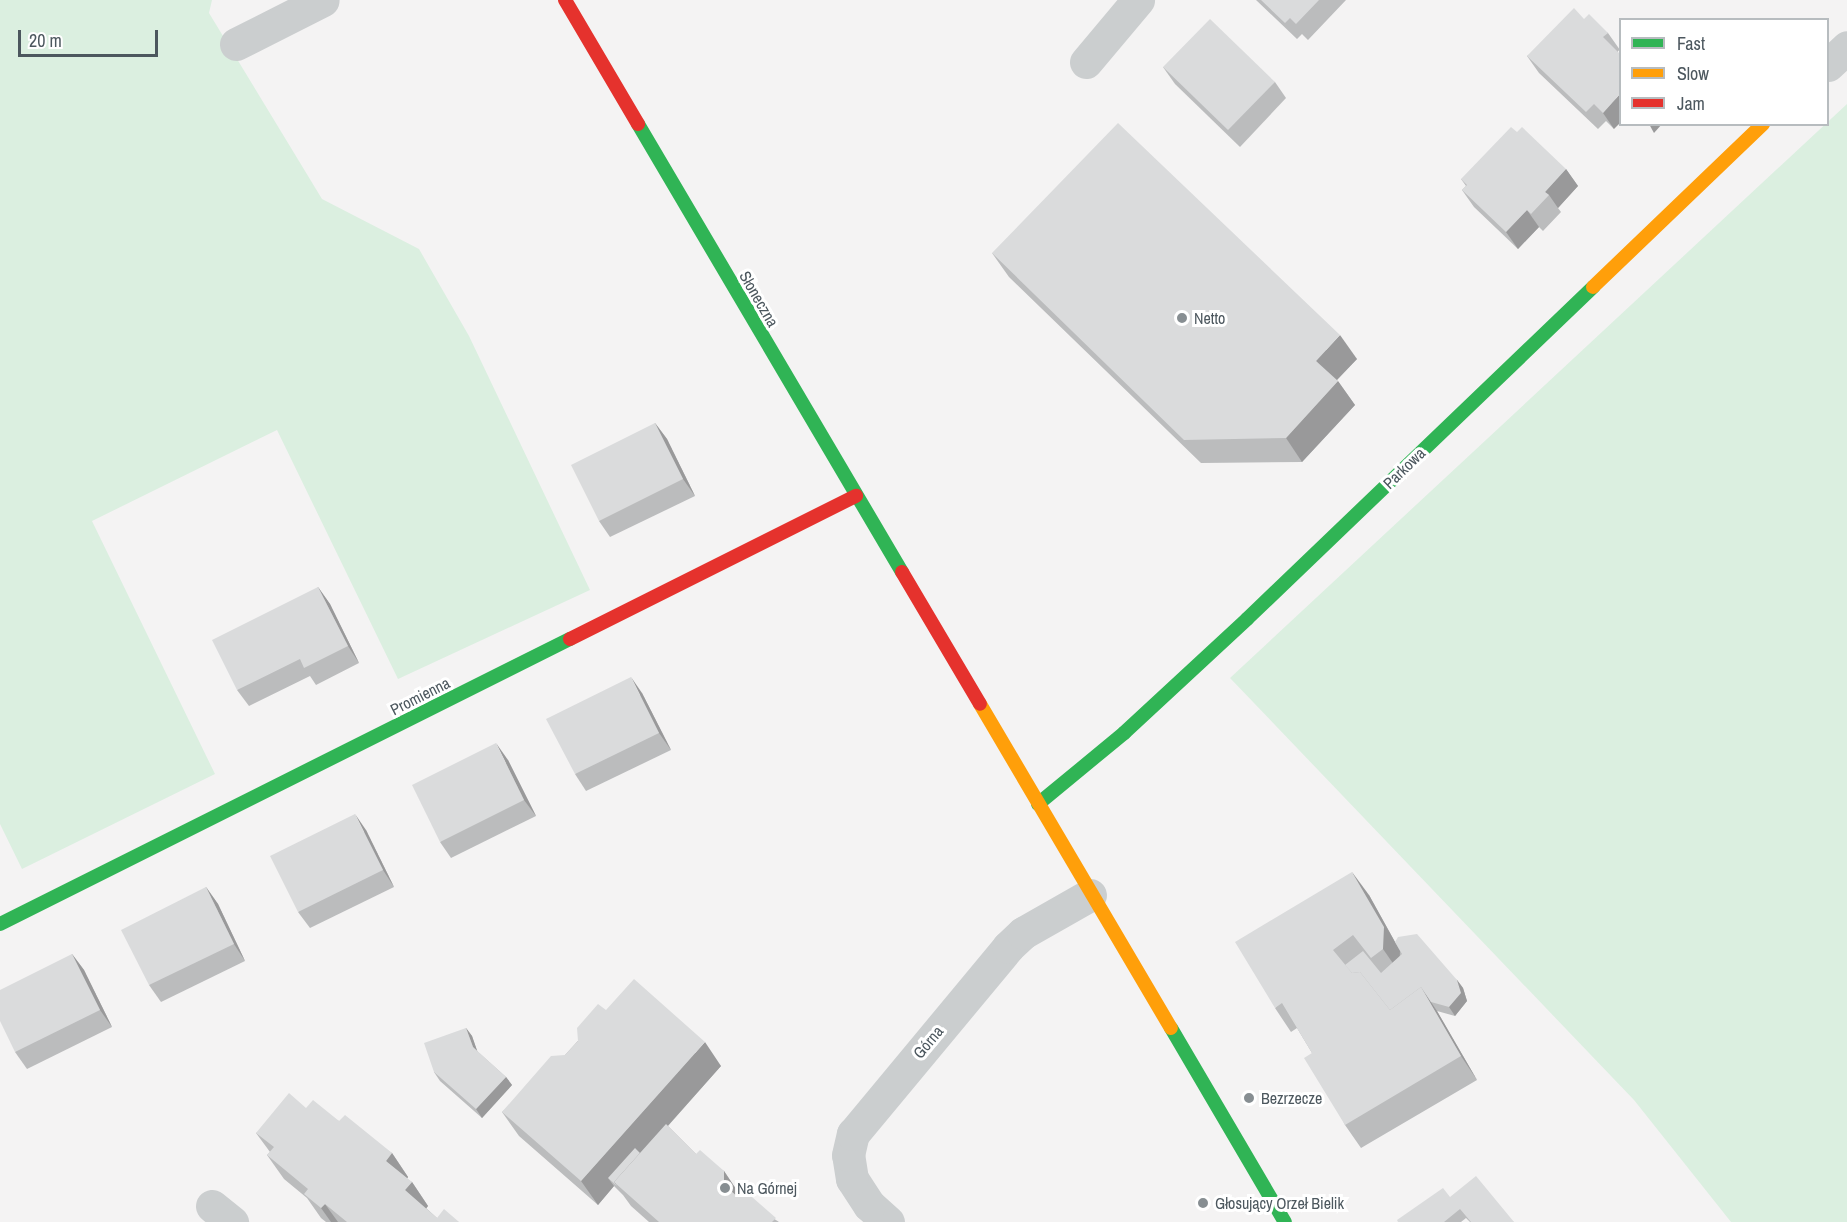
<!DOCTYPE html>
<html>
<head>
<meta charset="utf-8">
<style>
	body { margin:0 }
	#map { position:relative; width:1847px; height:1222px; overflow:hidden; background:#f4f3f3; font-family:"Archivo Narrow",sans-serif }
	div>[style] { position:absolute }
	.green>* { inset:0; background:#dbefe0 }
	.street>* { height:33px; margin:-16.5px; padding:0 16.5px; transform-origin:16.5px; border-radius:16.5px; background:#cbcecf }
	.fast>* { height:14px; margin:-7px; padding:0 7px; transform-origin:7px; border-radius:7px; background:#30b455 }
	.slow>* { height:14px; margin:-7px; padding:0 7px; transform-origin:7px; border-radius:7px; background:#ff9f0a }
	.jam>* { height:14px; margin:-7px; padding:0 7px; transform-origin:7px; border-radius:7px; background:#e5322d }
	.wall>* { inset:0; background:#bbbcbd }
	.shaded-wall>* { inset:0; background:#99999a }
	.building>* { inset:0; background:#dadbdc }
	.dots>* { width:16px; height:16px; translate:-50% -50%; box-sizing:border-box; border:3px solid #fff; border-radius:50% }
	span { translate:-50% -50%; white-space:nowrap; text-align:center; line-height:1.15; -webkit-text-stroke:6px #fff; paint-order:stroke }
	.street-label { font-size:16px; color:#4c575e }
	.poi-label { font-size:16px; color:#4c575e }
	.left { translate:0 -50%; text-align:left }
	.legend { position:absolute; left:1619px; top:18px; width:210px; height:108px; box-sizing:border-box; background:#fff; border:2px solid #b7bcbf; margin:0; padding:8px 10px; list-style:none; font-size:18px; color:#4c575e }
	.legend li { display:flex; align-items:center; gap:12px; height:30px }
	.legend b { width:30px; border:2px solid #b7bcbf }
	.scale { position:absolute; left:18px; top:30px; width:140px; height:27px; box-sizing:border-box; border:3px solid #4c575e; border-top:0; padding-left:8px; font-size:18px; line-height:21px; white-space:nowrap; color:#4c575e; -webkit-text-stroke:4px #fff; paint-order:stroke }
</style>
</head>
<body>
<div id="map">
	<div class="green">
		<i style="clip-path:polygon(0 0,212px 0,209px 13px,322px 199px,419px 249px,469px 336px,590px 590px,398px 679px,277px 430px,92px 521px,215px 774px,22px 869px,0 824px)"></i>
		<i style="clip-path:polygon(1847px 104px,1847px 1222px,1731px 1222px,1634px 1100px,1230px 678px)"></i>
	</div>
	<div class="street">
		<i style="left:236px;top:44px;width:97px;rotate:-26.8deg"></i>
		<i style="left:1086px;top:62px;width:81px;rotate:-50deg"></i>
		<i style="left:1828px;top:65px;width:26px;rotate:-43deg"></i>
		<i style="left:212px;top:1206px;width:26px;rotate:39deg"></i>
		<i style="left:888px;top:1222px;width:25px;rotate:-138deg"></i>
		<i style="left:869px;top:1205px;width:31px;rotate:-123deg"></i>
		<i style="left:852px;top:1179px;width:24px;rotate:-99deg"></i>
		<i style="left:848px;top:1155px;width:22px;rotate:-77deg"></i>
		<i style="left:853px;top:1134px;width:243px;rotate:-50.3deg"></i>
		<i style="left:1008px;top:947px;width:21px;rotate:-43deg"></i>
		<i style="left:1023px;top:933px;width:77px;rotate:-29.6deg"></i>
	</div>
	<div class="fast">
		<i style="left:638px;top:124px;width:520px;rotate:59.49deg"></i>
		<i style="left:1038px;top:804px;width:112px;rotate:-39.5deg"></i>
		<i style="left:1124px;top:733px;width:168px;rotate:-42.8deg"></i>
		<i style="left:1247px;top:619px;width:480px;rotate:-43.8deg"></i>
		<i style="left:0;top:924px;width:637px;rotate:-26.57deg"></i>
		<i style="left:1171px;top:1028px;width:225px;rotate:59.6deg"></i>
	</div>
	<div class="slow">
		<i style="left:1593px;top:287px;width:236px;rotate:-43.8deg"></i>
		<i style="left:980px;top:704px;width:376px;rotate:59.5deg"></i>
	</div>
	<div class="jam">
		<i style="left:565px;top:0;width:144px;rotate:59.5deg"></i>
		<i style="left:902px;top:572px;width:153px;rotate:59.4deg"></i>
		<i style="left:570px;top:639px;width:320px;rotate:-26.6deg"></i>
	</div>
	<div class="wall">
		<i style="clip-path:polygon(1256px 0,1346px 0,1308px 40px,1302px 34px,1297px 39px)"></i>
		<i style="clip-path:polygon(1584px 19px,1608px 33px,1620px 50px,1618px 51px,1614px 129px,1606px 121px,1598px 129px,1539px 73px,1527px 56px)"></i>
		<i style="clip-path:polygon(1163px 67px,1275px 82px,1286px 98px,1240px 147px,1175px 84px)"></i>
		<i style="clip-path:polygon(1566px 169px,1578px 186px,1558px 208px,1561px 212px,1543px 231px,1539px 227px,1518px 249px,1474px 207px,1462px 190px,1466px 186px,1461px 179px)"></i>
		<i style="clip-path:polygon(992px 253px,1357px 359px,1337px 380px,1355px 405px,1302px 462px,1201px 463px,1009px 277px)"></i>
		<i style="clip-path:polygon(655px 423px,667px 439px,695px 496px,610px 537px,599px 521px)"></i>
		<i style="clip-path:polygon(318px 587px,330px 604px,359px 663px,316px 685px,310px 676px,249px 706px,237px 690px)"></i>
		<i style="clip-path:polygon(642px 693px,671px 750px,586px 791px,575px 774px)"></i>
		<i style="clip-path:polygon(508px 760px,536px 816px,451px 858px,440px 842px)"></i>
		<i style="clip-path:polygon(366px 830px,394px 887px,310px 928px,298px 912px)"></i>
		<i style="clip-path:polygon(206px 887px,218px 904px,245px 961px,161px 1002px,149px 985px)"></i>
		<i style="clip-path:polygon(1369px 895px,1395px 942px,1457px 980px,1463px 988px,1467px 1001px,1455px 1016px,1437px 1011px,1477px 1080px,1361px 1148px,1345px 1125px,1312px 1053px,1297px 1028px,1291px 1032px,1275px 1008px)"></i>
		<i style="clip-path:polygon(72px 954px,84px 970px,112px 1027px,27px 1069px,15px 1052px)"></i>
		<i style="clip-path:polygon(606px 1010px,721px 1066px,668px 1126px,696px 1154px,724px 1171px,740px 1195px,740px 1197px,779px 1222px,649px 1222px,631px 1206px,623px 1195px,614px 1186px,598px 1205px,519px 1136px,502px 1112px,565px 1055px)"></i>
		<i style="clip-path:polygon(466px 1028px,472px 1036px,477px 1051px,506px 1077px,512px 1085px,482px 1118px,440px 1081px,434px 1072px)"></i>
		<i style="clip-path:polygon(306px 1108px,339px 1121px,392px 1153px,408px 1177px,407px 1179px,412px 1182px,428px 1206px,426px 1208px,437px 1218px,459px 1222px,326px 1222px,321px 1218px,307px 1198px,284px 1179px,267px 1155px,270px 1152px,256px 1133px)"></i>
		<i style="clip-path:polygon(1450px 1197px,1514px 1222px,1470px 1222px,1466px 1218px,1461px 1222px,1398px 1222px)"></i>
	</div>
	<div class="shaded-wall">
		<i style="clip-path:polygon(1620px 94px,1620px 123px,1614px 129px,1603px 113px)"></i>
		<i style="clip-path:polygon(1649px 124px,1662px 124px,1654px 133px)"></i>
		<i style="clip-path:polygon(1566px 169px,1578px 186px,1558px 208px,1549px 195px,1545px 192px)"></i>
		<i style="clip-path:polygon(1527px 210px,1539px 227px,1518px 249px,1506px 232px)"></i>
		<i style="clip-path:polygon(1340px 335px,1357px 359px,1333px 384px,1316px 361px)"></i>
		<i style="clip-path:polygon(1338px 381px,1355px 405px,1302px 462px,1286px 438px)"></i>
		<i style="clip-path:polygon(655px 423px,667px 439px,695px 496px,683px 479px)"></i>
		<i style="clip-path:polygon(318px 587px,330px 604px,359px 663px,348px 646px)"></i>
		<i style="clip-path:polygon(631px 677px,642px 693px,671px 750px,659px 733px)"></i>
		<i style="clip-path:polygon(496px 743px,508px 760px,536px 816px,524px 800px)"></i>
		<i style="clip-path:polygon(355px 814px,366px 830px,394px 887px,383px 870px)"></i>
		<i style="clip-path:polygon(1352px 872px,1369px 895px,1400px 951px,1399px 972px,1383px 949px)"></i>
		<i style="clip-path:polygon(206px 887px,218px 904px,245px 961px,234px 944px)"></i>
		<i style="clip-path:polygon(72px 954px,84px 970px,112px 1027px,100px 1010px)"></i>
		<i style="clip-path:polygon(1457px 980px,1463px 988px,1467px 1001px,1455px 1016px,1449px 1007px)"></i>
		<i style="clip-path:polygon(1421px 987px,1437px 1011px,1477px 1080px,1461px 1056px)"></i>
		<i style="clip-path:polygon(466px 1028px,472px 1036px,479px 1056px,473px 1047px)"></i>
		<i style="clip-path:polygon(705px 1042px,721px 1066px,616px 1184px,608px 1178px,614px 1186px,598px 1205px,581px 1181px)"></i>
		<i style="clip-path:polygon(506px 1077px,512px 1085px,482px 1118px,476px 1109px)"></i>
		<i style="clip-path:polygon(392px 1153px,408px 1177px,402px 1185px,386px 1161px)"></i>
		<i style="clip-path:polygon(724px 1171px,740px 1195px,741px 1208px,724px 1185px)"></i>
		<i style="clip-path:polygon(412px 1182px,428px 1206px,422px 1214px,405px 1190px)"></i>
		<i style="clip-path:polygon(325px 1204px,338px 1222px,331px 1222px,321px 1208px)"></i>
	</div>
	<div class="building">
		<i style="clip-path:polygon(1261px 0,1319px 0,1296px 24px,1290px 18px,1285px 23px)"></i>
		<i style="clip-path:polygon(1574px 8px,1584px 19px,1589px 14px,1608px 33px,1603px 37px,1620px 54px,1620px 94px,1603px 113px,1594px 104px,1586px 112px,1527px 56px)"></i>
		<i style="clip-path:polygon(1210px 19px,1275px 82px,1228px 130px,1163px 67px)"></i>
		<i style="clip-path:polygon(1118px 123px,1340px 335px,1316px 361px,1338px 381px,1286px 438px,1184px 440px,992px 253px)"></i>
		<i style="clip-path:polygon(1511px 127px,1517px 132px,1522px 127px,1566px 169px,1545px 192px,1549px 195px,1531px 214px,1527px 210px,1506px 232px,1462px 190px,1467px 185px,1461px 179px)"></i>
		<i style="clip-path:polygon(655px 423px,683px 479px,599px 521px,571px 465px)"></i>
		<i style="clip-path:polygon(318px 587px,348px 646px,304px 668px,300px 659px,237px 690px,212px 640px)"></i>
		<i style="clip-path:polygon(631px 677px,659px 733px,575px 774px,546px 719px)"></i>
		<i style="clip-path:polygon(496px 743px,524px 800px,440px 842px,412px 785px)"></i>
		<i style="clip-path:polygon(355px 814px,383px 870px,298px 912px,270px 856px)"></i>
		<i style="clip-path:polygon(1352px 872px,1384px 927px,1383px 949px,1371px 958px,1353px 935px,1333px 950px,1352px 973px,1360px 972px,1390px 1010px,1421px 987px,1461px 1056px,1345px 1125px,1304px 1058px,1312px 1053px,1282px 1003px,1275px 1008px,1235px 942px)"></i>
		<i style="clip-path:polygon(206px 887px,234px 944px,149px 985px,121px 930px)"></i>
		<i style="clip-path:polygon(1417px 934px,1457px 980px,1461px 993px,1449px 1007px,1431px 1002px,1421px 987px,1390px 1010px,1360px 972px,1352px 973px,1345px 965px,1363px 951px,1381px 973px,1402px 954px,1395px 942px,1398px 937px)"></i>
		<i style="clip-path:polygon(72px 954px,100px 1010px,15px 1052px,0 1021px,0 990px)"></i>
		<i style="clip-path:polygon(634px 979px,705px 1042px,581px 1181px,502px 1112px,551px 1056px,565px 1055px,578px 1041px,577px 1028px,598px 1004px,606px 1010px)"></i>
		<i style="clip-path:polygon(466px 1028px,473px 1047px,506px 1077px,476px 1109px,434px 1072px,424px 1043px)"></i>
		<i style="clip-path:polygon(289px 1093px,306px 1108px,313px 1100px,339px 1121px,345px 1115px,392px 1153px,386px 1161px,412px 1182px,405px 1190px,437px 1218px,444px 1209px,459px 1222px,347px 1222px,325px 1204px,321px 1208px,304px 1194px,308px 1189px,267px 1155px,274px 1147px,256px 1133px)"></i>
		<i style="clip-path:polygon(666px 1124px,696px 1154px,700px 1150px,724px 1171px,724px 1185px,738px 1197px,752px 1197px,776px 1218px,772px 1222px,659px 1222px,614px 1182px)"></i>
		<i style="clip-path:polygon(635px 1148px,640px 1153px,614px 1182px,617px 1186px,608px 1178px)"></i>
		<i style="clip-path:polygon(1476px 1176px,1514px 1222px,1471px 1222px,1460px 1209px,1444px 1222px,1398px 1222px,1397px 1220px,1443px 1188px,1450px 1197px)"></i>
	</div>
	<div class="dots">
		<i style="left:1182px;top:318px;background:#878e92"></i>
		<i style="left:1249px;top:1098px;background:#878e92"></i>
		<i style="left:725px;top:1188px;background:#878e92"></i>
		<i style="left:1203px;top:1203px;background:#878e92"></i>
	</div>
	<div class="street-label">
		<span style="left:759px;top:299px;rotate:60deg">Słoneczna</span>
		<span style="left:1404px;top:468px;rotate:-44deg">Parkowa</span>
		<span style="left:420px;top:696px;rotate:-27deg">Promienna</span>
		<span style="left:928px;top:1042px;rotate:-50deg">Górna</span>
	</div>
	<div class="poi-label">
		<span class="left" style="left:1194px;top:318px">Netto</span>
		<span class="left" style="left:1261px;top:1098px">Bezrzecze</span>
		<span class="left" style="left:737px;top:1188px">Na Górnej</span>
		<span class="left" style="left:1215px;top:1203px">Głosujący Orzeł Bielik</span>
	</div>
	<ul class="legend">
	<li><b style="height:8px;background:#30b455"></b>Fast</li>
	<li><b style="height:8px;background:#ff9f0a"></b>Slow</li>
	<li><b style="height:8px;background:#e5322d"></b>Jam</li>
	</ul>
	<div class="scale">20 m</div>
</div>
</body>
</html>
